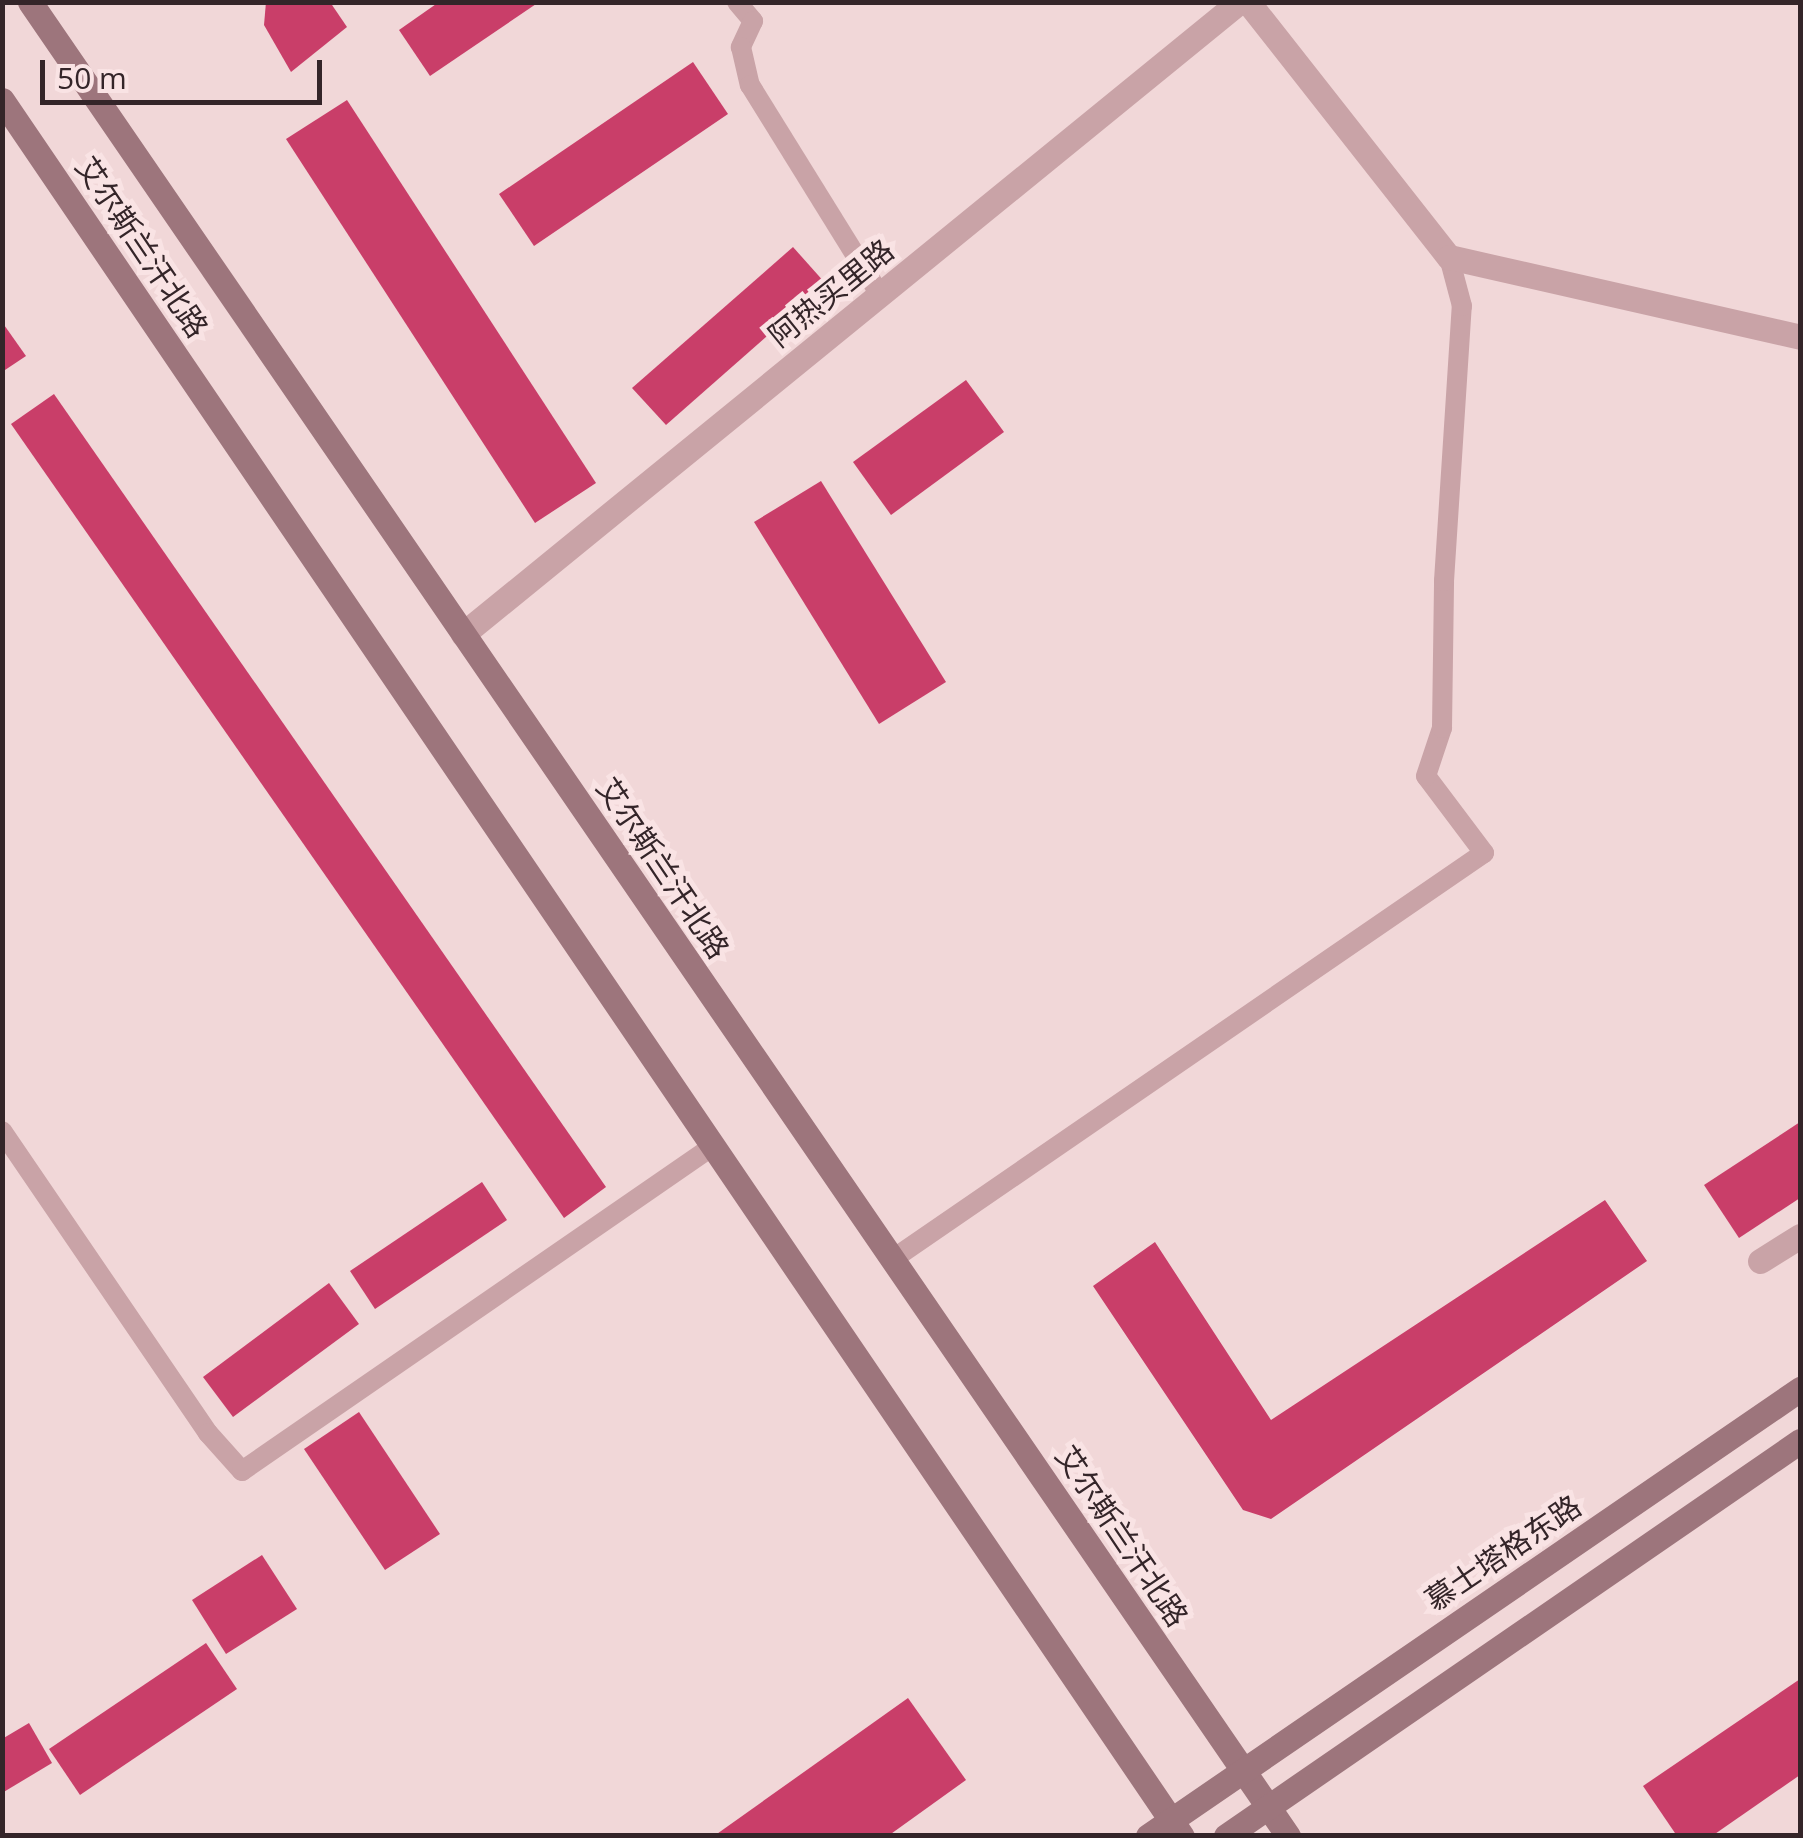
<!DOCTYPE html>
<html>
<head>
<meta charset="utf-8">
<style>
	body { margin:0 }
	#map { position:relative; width:1803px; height:1838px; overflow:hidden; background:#f1d7d8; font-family:"Open Sans","Noto Sans SC",sans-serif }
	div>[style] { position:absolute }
	.building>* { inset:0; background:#c93e69 }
	.service>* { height:20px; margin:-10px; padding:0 10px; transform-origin:10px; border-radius:10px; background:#c9a3a7 }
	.minor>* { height:25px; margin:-12.5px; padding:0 12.5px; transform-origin:12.5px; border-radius:12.5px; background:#c9a3a7 }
	.tertiary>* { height:25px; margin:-12.5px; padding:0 12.5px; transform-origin:12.5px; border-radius:12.5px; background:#c9a3a7 }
	.secondary>* { height:25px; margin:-12.5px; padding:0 12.5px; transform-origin:12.5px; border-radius:12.5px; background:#9d757c }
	span { translate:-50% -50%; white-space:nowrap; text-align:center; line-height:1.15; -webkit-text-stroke:10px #f9e3e4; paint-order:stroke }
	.street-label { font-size:30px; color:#342529 }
	.frame { position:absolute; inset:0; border:5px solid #342529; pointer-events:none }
	.scale { position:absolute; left:40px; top:60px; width:282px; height:45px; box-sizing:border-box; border:5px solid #342529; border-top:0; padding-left:12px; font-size:30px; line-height:35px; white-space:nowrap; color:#342529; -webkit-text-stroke:8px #f9e3e4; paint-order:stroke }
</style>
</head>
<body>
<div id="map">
	<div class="building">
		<i style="clip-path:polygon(266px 2px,330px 2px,347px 27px,291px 72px,264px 25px)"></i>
		<i style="clip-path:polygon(439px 2px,539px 2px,430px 76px,399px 30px)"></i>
		<i style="clip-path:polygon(693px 62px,728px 114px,534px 246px,499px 194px)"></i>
		<i style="clip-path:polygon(347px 100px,596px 483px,535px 523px,286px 139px)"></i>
		<i style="clip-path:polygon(793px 247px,826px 284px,666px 425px,632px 388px)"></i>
		<i style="clip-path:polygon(2px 322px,26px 356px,2px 372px)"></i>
		<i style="clip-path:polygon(966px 380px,1004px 432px,891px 515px,853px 462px)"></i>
		<i style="clip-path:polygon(54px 394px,606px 1187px,564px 1218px,11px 424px)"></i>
		<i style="clip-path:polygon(821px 481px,946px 682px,879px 724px,754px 522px)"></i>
		<i style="clip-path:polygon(1800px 1122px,1800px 1198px,1739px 1238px,1704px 1185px)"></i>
		<i style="clip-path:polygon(482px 1182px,507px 1220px,375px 1309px,350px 1271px)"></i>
		<i style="clip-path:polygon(1605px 1200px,1647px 1261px,1271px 1519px,1243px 1510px,1093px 1286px,1155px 1242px,1271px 1420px)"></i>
		<i style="clip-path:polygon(329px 1283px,359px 1324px,233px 1417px,203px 1377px)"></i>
		<i style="clip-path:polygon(359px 1412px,440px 1534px,385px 1570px,304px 1449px)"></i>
		<i style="clip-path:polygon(262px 1555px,297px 1609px,226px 1654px,192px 1600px)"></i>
		<i style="clip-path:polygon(206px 1643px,237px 1689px,80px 1795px,49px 1749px)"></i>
		<i style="clip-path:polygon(1800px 1679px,1800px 1775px,1712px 1836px,1677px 1836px,1643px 1786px)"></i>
		<i style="clip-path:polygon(908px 1698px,966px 1780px,888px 1836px,714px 1836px)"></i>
		<i style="clip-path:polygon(29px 1723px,52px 1763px,2px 1793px,2px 1739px)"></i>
	</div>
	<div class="service">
		<i style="left:737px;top:2px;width:25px;rotate:50deg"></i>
		<i style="left:753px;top:21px;width:29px;rotate:115deg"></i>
		<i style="left:741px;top:47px;width:39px;rotate:77deg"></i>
		<i style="left:750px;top:85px;width:247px;rotate:58.2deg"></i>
		<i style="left:2px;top:1131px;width:366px;rotate:55.7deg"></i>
		<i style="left:208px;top:1433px;width:51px;rotate:48.2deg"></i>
		<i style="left:242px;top:1471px;width:572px;rotate:-34.61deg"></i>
		<i style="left:893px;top:1259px;width:717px;rotate:-34.49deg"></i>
		<i style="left:1484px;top:853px;width:96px;rotate:-127deg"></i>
		<i style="left:1426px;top:776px;width:51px;rotate:-71.6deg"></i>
		<i style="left:1442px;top:728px;width:147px;rotate:-89.2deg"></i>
		<i style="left:1444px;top:581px;width:276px;rotate:-86.3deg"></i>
		<i style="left:1462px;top:306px;width:51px;rotate:-104.9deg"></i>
	</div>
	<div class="minor">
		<i style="left:1248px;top:2px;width:325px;rotate:51.8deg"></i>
		<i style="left:1449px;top:257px;width:360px;rotate:12.8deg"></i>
		<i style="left:1760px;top:1261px;width:47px;rotate:-32deg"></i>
	</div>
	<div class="tertiary">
		<i style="left:463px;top:634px;width:1001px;rotate:-39.16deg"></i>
	</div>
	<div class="secondary">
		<i style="left:30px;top:2px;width:2224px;rotate:55.55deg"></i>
		<i style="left:2px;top:100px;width:2099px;rotate:55.8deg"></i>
		<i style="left:1148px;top:1836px;width:791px;rotate:-34.43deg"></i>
		<i style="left:1226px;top:1836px;width:697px;rotate:-34.53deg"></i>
	</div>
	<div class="street-label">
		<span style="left:142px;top:247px;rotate:56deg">艾尔斯兰汗北路</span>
		<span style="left:831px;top:293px;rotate:-39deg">阿热买里路</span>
		<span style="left:663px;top:868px;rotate:56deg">艾尔斯兰汗北路</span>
		<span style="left:1122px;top:1536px;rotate:56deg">艾尔斯兰汗北路</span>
		<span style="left:1503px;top:1553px;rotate:-34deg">慕士塔格东路</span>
	</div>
	<div class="frame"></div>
	<div class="scale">50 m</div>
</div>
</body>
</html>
